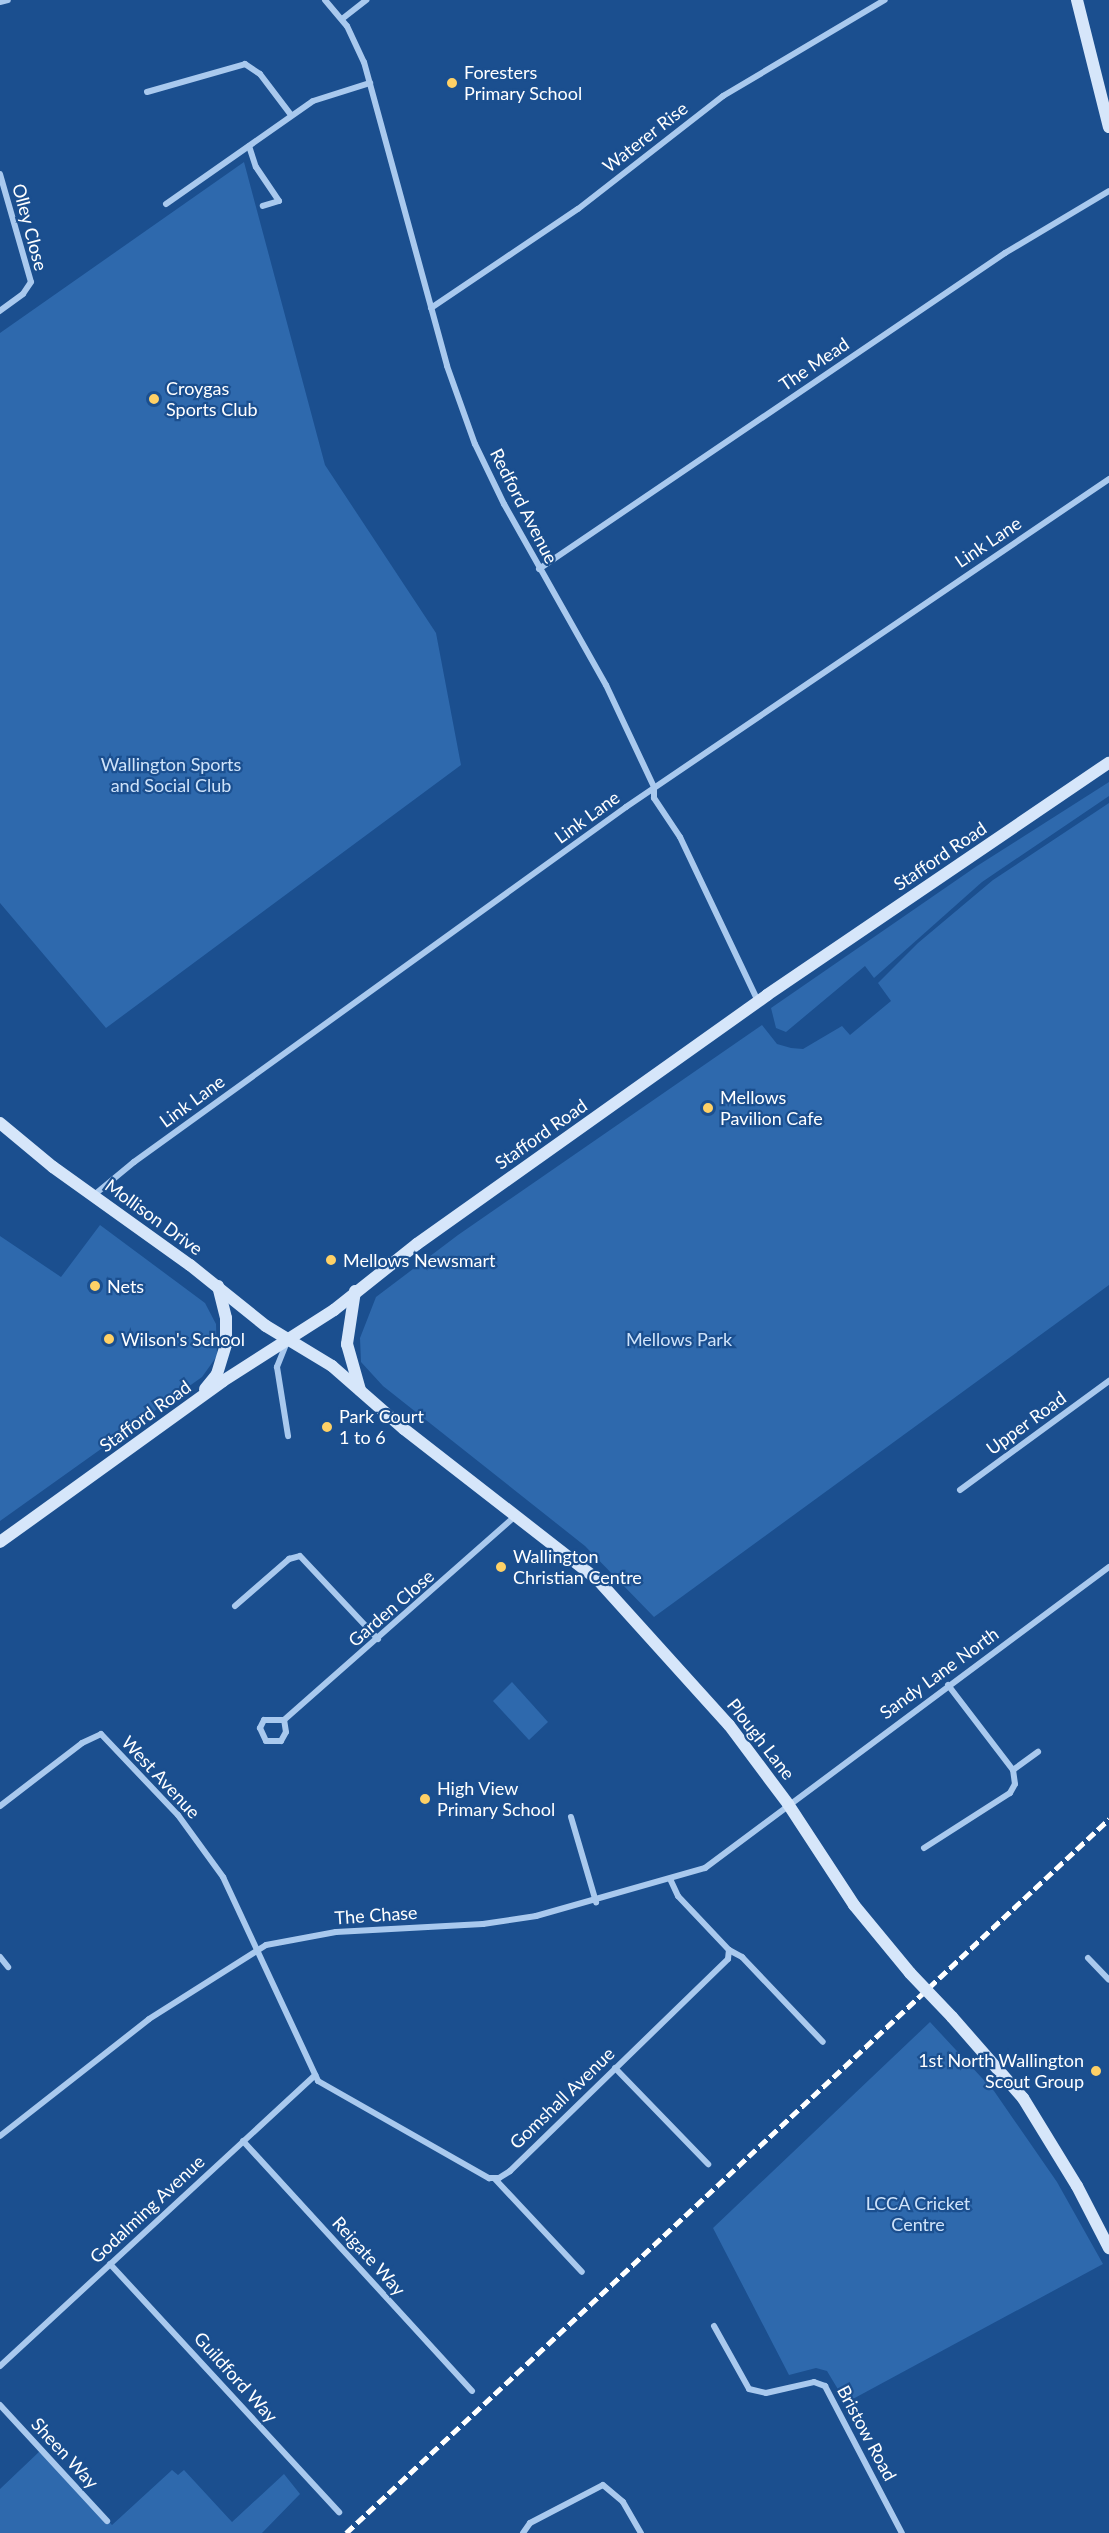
<!DOCTYPE html>
<html>
<head>
<meta charset="utf-8">
<style>
	body { margin:0 }
	#map { position:relative; width:1109px; height:2533px; overflow:hidden; background:#1b4f8f; font-family:Lato,sans-serif }
	div>[style] { position:absolute }
	.green>* { inset:0; background:#2e69ad }
	.street>* { height:6px; margin:-3px; padding:0 3px; transform-origin:3px; border-radius:3px; background:#a9c9ee }
	.secondary>* { height:12px; margin:-6px; padding:0 6px; transform-origin:6px; border-radius:6px; background:#d6e6fa }
	.rail>* { height:4.5px; margin-top:-2.25px; transform-origin:0; background:repeating-linear-gradient(90deg,#fff 0 10px,transparent 0 14.5px) }
	.secondary-bridge>* { height:12px; margin:-6px; padding:0 6px; transform-origin:6px; border-radius:6px; background:#d6e6fa }
	.dots>* { width:16px; height:16px; translate:-50% -50%; box-sizing:border-box; border:3px solid #1b4f8f; border-radius:50% }
	span { translate:-50% -50%; white-space:nowrap; text-align:center; line-height:1.15; -webkit-text-stroke:4.5px #1b4f8f; paint-order:stroke }
	.poi-label { font-size:18px; color:#fff }
	.left { translate:0 -50%; text-align:left }
	.right { translate:-100% -50%; text-align:right }
	.street-label { font-size:18px; color:#fff }
	.park-label { font-size:18px; color:#cfe3fa }
</style>
</head>
<body>
<div id="map">
	<div class="green">
		<i style="clip-path:polygon(244px 162px,325px 465px,436px 633px,461px 765px,106px 1028px,0 903px,0 333px)"></i>
		<i style="clip-path:polygon(1109px 782px,1109px 796px,982px 882px,874px 978px,865px 966px,786px 1032px,776px 1028px,771px 1008px,977px 866px)"></i>
		<i style="clip-path:polygon(1109px 803px,1109px 1285px,654px 1617px,585px 1546px,383px 1386px,361px 1362px,360px 1338px,376px 1297px,458px 1235px,762px 1025px,777px 1044px,791px 1048px,803px 1049px,842px 1026px,850px 1035px,891px 1001px,878px 983px,918px 943px,993px 880px)"></i>
		<i style="clip-path:polygon(100px 1225px,205px 1303px,216px 1324px,217px 1356px,202px 1377px,0 1521px,0 1236px,61px 1277px)"></i>
		<i style="clip-path:polygon(512px 1682px,548px 1722px,529px 1740px,493px 1701px)"></i>
		<i style="clip-path:polygon(930px 2022px,994px 2091px,1057px 2182px,1103px 2264px,851px 2400px,842px 2396px,827px 2371px,816px 2368px,789px 2375px,713px 2228px)"></i>
		<i style="clip-path:polygon(41px 2450px,112px 2525px,172px 2470px,178px 2475px,184px 2470px,232px 2522px,284px 2474px,300px 2494px,262px 2533px,0 2533px,0 2489px)"></i>
	</div>
	<div class="street">
		<i style="left:325px;top:0;width:34px;rotate:50deg"></i>
		<i style="left:347px;top:26px;width:40px;rotate:65deg"></i>
		<i style="left:364px;top:62px;width:315px;rotate:74.7deg"></i>
		<i style="left:447px;top:366px;width:83px;rotate:70.3deg"></i>
		<i style="left:475px;top:444px;width:67px;rotate:64.2deg"></i>
		<i style="left:504px;top:504px;width:208px;rotate:60.6deg"></i>
		<i style="left:606px;top:685px;width:113px;rotate:64.8deg"></i>
		<i style="left:654px;top:787px;width:11px;rotate:90deg"></i>
		<i style="left:654px;top:798px;width:47px;rotate:56.3deg"></i>
		<i style="left:680px;top:837px;width:182px;rotate:64.6deg"></i>
		<i style="left:0;top:2px;width:8px;rotate:-14deg"></i>
		<i style="left:342px;top:19px;width:31px;rotate:-38deg"></i>
		<i style="left:147px;top:92px;width:102px;rotate:-15.9deg"></i>
		<i style="left:245px;top:64px;width:18px;rotate:34deg"></i>
		<i style="left:260px;top:74px;width:51px;rotate:52.9deg"></i>
		<i style="left:249px;top:146px;width:22px;rotate:72deg"></i>
		<i style="left:256px;top:167px;width:41px;rotate:55.9deg"></i>
		<i style="left:279px;top:201px;width:17px;rotate:163deg"></i>
		<i style="left:0;top:174px;width:112px;rotate:74deg"></i>
		<i style="left:31px;top:282px;width:14px;rotate:124deg"></i>
		<i style="left:23px;top:294px;width:29px;rotate:144deg"></i>
		<i style="left:166px;top:204px;width:179px;rotate:-35deg"></i>
		<i style="left:313px;top:101px;width:60px;rotate:-17.5deg"></i>
		<i style="left:431px;top:308px;width:177px;rotate:-34deg"></i>
		<i style="left:578px;top:209px;width:184px;rotate:-37.9deg"></i>
		<i style="left:723px;top:96px;width:188px;rotate:-30.7deg"></i>
		<i style="left:539px;top:569px;width:563px;rotate:-34.14deg"></i>
		<i style="left:1005px;top:253px;width:121px;rotate:-30.8deg"></i>
		<i style="left:94px;top:1195px;width:52px;rotate:-39.5deg"></i>
		<i style="left:134px;top:1162px;width:607px;rotate:-35.81deg"></i>
		<i style="left:626px;top:807px;width:584px;rotate:-34.18deg"></i>
		<i style="left:287px;top:1342px;width:27px;rotate:112deg"></i>
		<i style="left:277px;top:1367px;width:70px;rotate:80.9deg"></i>
		<i style="left:960px;top:1490px;width:185px;rotate:-36.2deg"></i>
		<i style="left:235px;top:1606px;width:72px;rotate:-41deg"></i>
		<i style="left:289px;top:1559px;width:11px;rotate:-15deg"></i>
		<i style="left:300px;top:1556px;width:114px;rotate:46.8deg"></i>
		<i style="left:284px;top:1720px;width:20px;rotate:180deg"></i>
		<i style="left:264px;top:1720px;width:9px;rotate:117deg"></i>
		<i style="left:260px;top:1728px;width:14px;rotate:65deg"></i>
		<i style="left:266px;top:1741px;width:15px"></i>
		<i style="left:281px;top:1741px;width:10px;rotate:-61deg"></i>
		<i style="left:286px;top:1732px;width:12px;rotate:-99deg"></i>
		<i style="left:284px;top:1720px;width:308px;rotate:-41.4deg"></i>
		<i style="left:1013px;top:1770px;width:31px;rotate:-36deg"></i>
		<i style="left:0;top:1806px;width:103px;rotate:-37.5deg"></i>
		<i style="left:82px;top:1743px;width:21px;rotate:-25deg"></i>
		<i style="left:101px;top:1734px;width:112px;rotate:46.5deg"></i>
		<i style="left:178px;top:1815px;width:77px;rotate:54deg"></i>
		<i style="left:223px;top:1877px;width:225px;rotate:65deg"></i>
		<i style="left:318px;top:2081px;width:197px;rotate:29.6deg"></i>
		<i style="left:489px;top:2178px;width:10px"></i>
		<i style="left:499px;top:2178px;width:13px;rotate:-32deg"></i>
		<i style="left:510px;top:2171px;width:304px;rotate:-44.2deg"></i>
		<i style="left:728px;top:1959px;width:9px;rotate:-84deg"></i>
		<i style="left:729px;top:1950px;width:74px;rotate:-133.4deg"></i>
		<i style="left:678px;top:1896px;width:17px;rotate:-115deg"></i>
		<i style="left:571px;top:1817px;width:89px;rotate:73.6deg"></i>
		<i style="left:924px;top:1848px;width:102px;rotate:-32.6deg"></i>
		<i style="left:1010px;top:1793px;width:10px;rotate:-61deg"></i>
		<i style="left:1015px;top:1784px;width:14px;rotate:-98deg"></i>
		<i style="left:1013px;top:1770px;width:107px;rotate:-127.4deg"></i>
		<i style="left:729px;top:1950px;width:15px;rotate:28deg"></i>
		<i style="left:742px;top:1957px;width:117px;rotate:46.4deg"></i>
		<i style="left:0;top:1957px;width:13px;rotate:51deg"></i>
		<i style="left:1088px;top:1958px;width:30px;rotate:46deg"></i>
		<i style="left:615px;top:2068px;width:134px;rotate:45.9deg"></i>
		<i style="left:0;top:2136px;width:189px;rotate:-38.1deg"></i>
		<i style="left:149px;top:2019px;width:138px;rotate:-32.3deg"></i>
		<i style="left:266px;top:1945px;width:71px;rotate:-10.5deg"></i>
		<i style="left:336px;top:1932px;width:147px;rotate:-3.1deg"></i>
		<i style="left:483px;top:1924px;width:54px;rotate:-8.6deg"></i>
		<i style="left:536px;top:1916px;width:176px;rotate:-15.9deg"></i>
		<i style="left:705px;top:1868px;width:504px;rotate:-36.69deg"></i>
		<i style="left:243px;top:2141px;width:339px;rotate:47.5deg"></i>
		<i style="left:495px;top:2179px;width:127px;rotate:46.9deg"></i>
		<i style="left:110px;top:2264px;width:338px;rotate:47.3deg"></i>
		<i style="left:714px;top:2326px;width:72px;rotate:60.9deg"></i>
		<i style="left:749px;top:2389px;width:17px;rotate:13deg"></i>
		<i style="left:766px;top:2393px;width:49px;rotate:-12.9deg"></i>
		<i style="left:814px;top:2382px;width:12px;rotate:20deg"></i>
		<i style="left:825px;top:2386px;width:166px;rotate:62.4deg"></i>
		<i style="left:0;top:2366px;width:429px;rotate:-42.7deg"></i>
		<i style="left:0;top:2405px;width:158px;rotate:47.3deg"></i>
		<i style="left:523px;top:2533px;width:12px;rotate:-55deg"></i>
		<i style="left:530px;top:2523px;width:82px;rotate:-27.5deg"></i>
		<i style="left:603px;top:2485px;width:26px;rotate:40deg"></i>
		<i style="left:623px;top:2502px;width:36px;rotate:60deg"></i>
	</div>
	<div class="secondary">
		<i style="left:1077px;top:0;width:131px;rotate:75.9deg"></i>
		<i style="left:0;top:1123px;width:69px;rotate:39.7deg"></i>
		<i style="left:53px;top:1167px;width:168px;rotate:35.6deg"></i>
		<i style="left:190px;top:1265px;width:97px;rotate:38.8deg"></i>
		<i style="left:266px;top:1326px;width:77px;rotate:31.2deg"></i>
		<i style="left:332px;top:1366px;width:96px;rotate:41.2deg"></i>
		<i style="left:404px;top:1429px;width:244px;rotate:37.9deg"></i>
		<i style="left:597px;top:1579px;width:197px;rotate:47.9deg"></i>
		<i style="left:729px;top:1725px;width:99px;rotate:53.2deg"></i>
		<i style="left:788px;top:1804px;width:121px;rotate:56.8deg"></i>
		<i style="left:854px;top:1905px;width:88px;rotate:50.5deg"></i>
		<i style="left:355px;top:1291px;width:54px;rotate:98.6deg"></i>
		<i style="left:347px;top:1344px;width:48px;rotate:74.2deg"></i>
		<i style="left:205px;top:1389px;width:19px;rotate:-51deg"></i>
		<i style="left:217px;top:1374px;width:30px;rotate:-73deg"></i>
		<i style="left:226px;top:1345px;width:27px;rotate:-90deg"></i>
		<i style="left:226px;top:1318px;width:33px;rotate:-104deg"></i>
		<i style="left:0;top:1542px;width:275px;rotate:-35.8deg"></i>
		<i style="left:223px;top:1381px;width:132px;rotate:-32.6deg"></i>
		<i style="left:334px;top:1310px;width:106px;rotate:-38.5deg"></i>
		<i style="left:417px;top:1244px;width:430px;rotate:-35.4deg"></i>
		<i style="left:767px;top:995px;width:413px;rotate:-34.2deg"></i>
		<i style="left:952px;top:2017px;width:108px;rotate:48.8deg"></i>
		<i style="left:1023px;top:2098px;width:103px;rotate:58.5deg"></i>
		<i style="left:1077px;top:2186px;width:70px;rotate:62.7deg"></i>
	</div>
	<div class="rail">
		<i style="left:346px;top:2533px;width:1045px;rotate:-43.1deg"></i>
	</div>
	<div class="secondary-bridge">
		<i style="left:910px;top:1973px;width:61px;rotate:46.3deg"></i>
	</div>
	<div class="dots">
		<i style="left:452px;top:83px;background:#ffd166"></i>
		<i style="left:154px;top:399px;background:#ffd166"></i>
		<i style="left:708px;top:1108px;background:#ffd166"></i>
		<i style="left:331px;top:1260px;background:#ffd166"></i>
		<i style="left:95px;top:1286px;background:#ffd166"></i>
		<i style="left:109px;top:1339px;background:#ffd166"></i>
		<i style="left:327px;top:1427px;background:#ffd166"></i>
		<i style="left:501px;top:1567px;background:#ffd166"></i>
		<i style="left:425px;top:1799px;background:#ffd166"></i>
		<i style="left:1096px;top:2071px;background:#ffd166"></i>
	</div>
	<div class="poi-label">
		<span class="left" style="left:464px;top:83px">Foresters<br>Primary School</span>
		<span class="left" style="left:166px;top:399px">Croygas<br>Sports Club</span>
		<span class="left" style="left:720px;top:1108px">Mellows<br>Pavilion Cafe</span>
		<span class="left" style="left:343px;top:1260px">Mellows Newsmart</span>
		<span class="left" style="left:107px;top:1286px">Nets</span>
		<span class="left" style="left:121px;top:1339px">Wilson's School</span>
		<span class="left" style="left:339px;top:1427px">Park Court<br>1 to 6</span>
		<span class="left" style="left:513px;top:1567px">Wallington<br>Christian Centre</span>
		<span class="left" style="left:437px;top:1799px">High View<br>Primary School</span>
		<span class="right" style="left:1084px;top:2071px">1st North Wallington<br>Scout Group</span>
	</div>
	<div class="street-label">
		<span style="left:645px;top:137px;rotate:-38deg">Waterer Rise</span>
		<span style="left:30px;top:227px;rotate:75deg">Olley Close</span>
		<span style="left:814px;top:364px;rotate:-34deg">The Mead</span>
		<span style="left:524px;top:506px;rotate:63deg">Redford Avenue</span>
		<span style="left:988px;top:542px;rotate:-34deg">Link Lane</span>
		<span style="left:587px;top:817px;rotate:-36deg">Link Lane</span>
		<span style="left:940px;top:856px;rotate:-34deg">Stafford Road</span>
		<span style="left:192px;top:1101px;rotate:-36deg">Link Lane</span>
		<span style="left:541px;top:1134px;rotate:-35deg">Stafford Road</span>
		<span style="left:154px;top:1217px;rotate:36deg">Mollison Drive</span>
		<span style="left:145px;top:1416px;rotate:-36deg">Stafford Road</span>
		<span style="left:1026px;top:1423px;rotate:-36deg">Upper Road</span>
		<span style="left:391px;top:1608px;rotate:-41deg">Garden Close</span>
		<span style="left:939px;top:1673px;rotate:-36deg">Sandy Lane North</span>
		<span style="left:761px;top:1739px;rotate:52deg">Plough Lane</span>
		<span style="left:161px;top:1777px;rotate:47deg">West Avenue</span>
		<span style="left:376px;top:1915px;rotate:-4deg">The Chase</span>
		<span style="left:562px;top:2098px;rotate:-44deg">Gomshall Avenue</span>
		<span style="left:147px;top:2209px;rotate:-43deg">Godalming Avenue</span>
		<span style="left:369px;top:2256px;rotate:48deg">Reigate Way</span>
		<span style="left:236px;top:2377px;rotate:48deg">Guildford Way</span>
		<span style="left:867px;top:2433px;rotate:62deg">Bristow Road</span>
		<span style="left:65px;top:2453px;rotate:47deg">Sheen Way</span>
	</div>
	<div class="park-label">
		<span style="left:171px;top:775px">Wallington Sports<br>and Social Club</span>
		<span style="left:679px;top:1339px">Mellows Park</span>
		<span style="left:918px;top:2214px">LCCA Cricket<br>Centre</span>
	</div>
</div>
</body>
</html>
